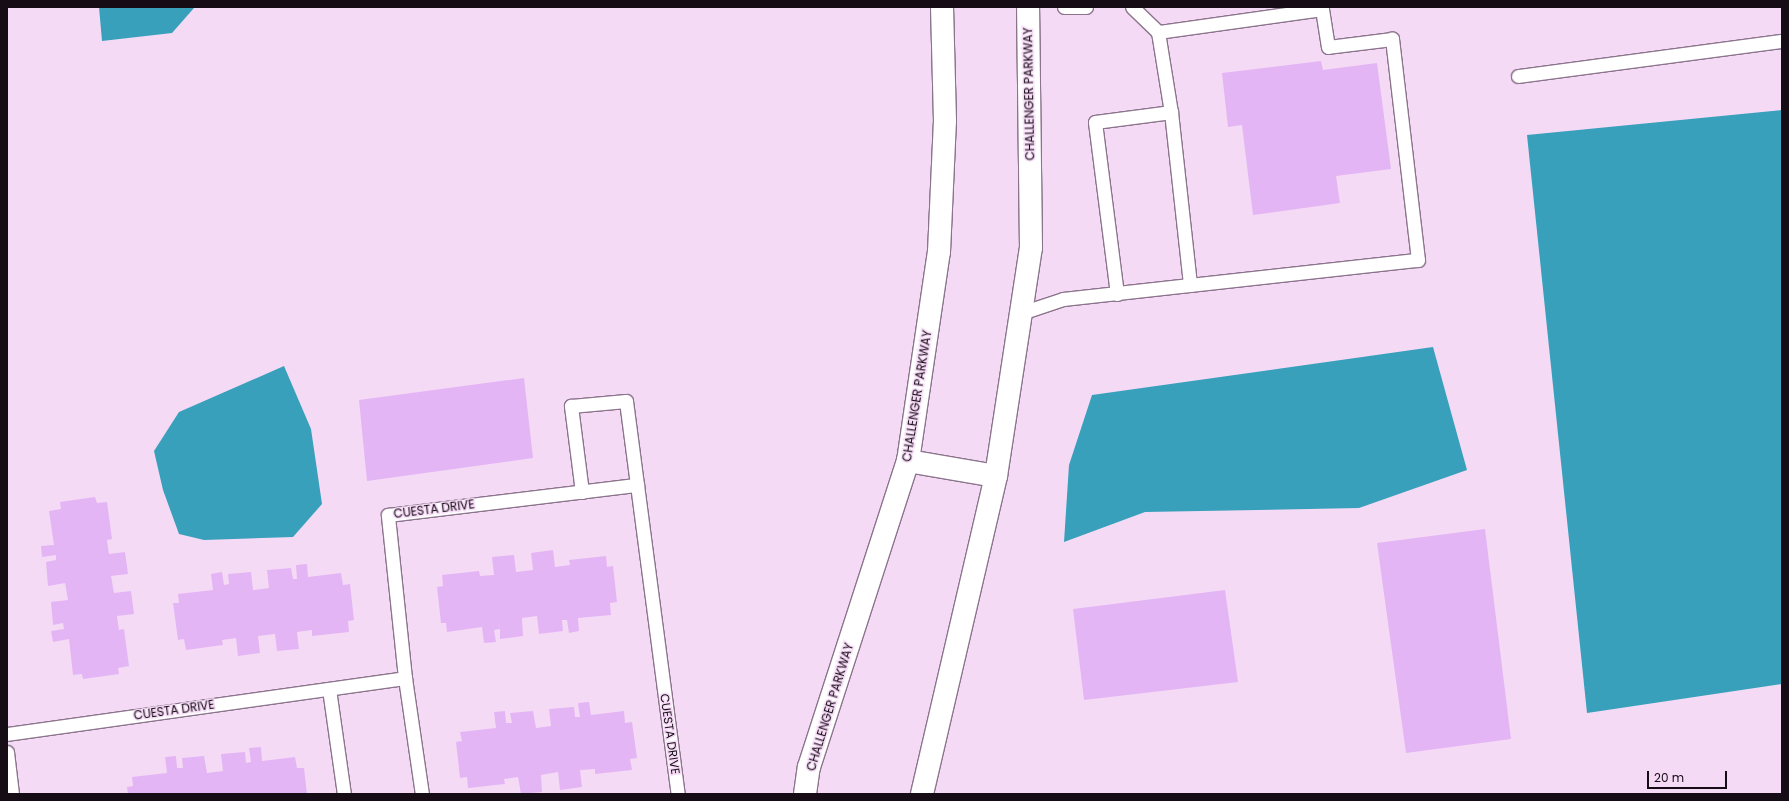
<!DOCTYPE html>
<html>
<head>
<meta charset="utf-8">
<style>
	body { margin:0 }
	#map { position:relative; width:1789px; height:801px; overflow:hidden; background:#f5daf5; font-family:Poppins,sans-serif }
	div>[style] { position:absolute }
	.water>* { inset:0; background:#38a0bb }
	.building>* { inset:0; background:#e4b5f5 }
	.roads { filter:drop-shadow(1px 0 #8b748c) drop-shadow(-1px 0 #8b748c) drop-shadow(0 1px #8b748c) drop-shadow(0 -1px #8b748c) }
	.service>* { height:13px; margin:-6.5px; padding:0 6.5px; transform-origin:6.5px; border-radius:6.5px; background:#fff }
	.minor>* { height:22px; margin:-11px; padding:0 11px; transform-origin:11px; border-radius:11px; background:#fff }
	.secondary>* { height:22px; margin:-11px; padding:0 11px; transform-origin:11px; border-radius:11px; background:#fff }
	span { translate:-50% -50%; white-space:nowrap; text-align:center; line-height:1.15; -webkit-text-stroke:3px #f5daf5; paint-order:stroke }
	.street-label { font-size:12px; color:#150c15 }
	.frame { position:absolute; inset:0; border:8px solid #150c15; pointer-events:none }
	.scale { position:absolute; left:1647px; top:771px; width:80px; height:18px; box-sizing:border-box; border:2px solid #150c15; border-top:0; padding-left:5px; font-size:12px; line-height:14px; white-space:nowrap; color:#150c15; -webkit-text-stroke:3px #f5daf5; paint-order:stroke }
</style>
</head>
<body>
<div id="map">
	<div class="water">
		<i style="clip-path:polygon(99px 7px,194px 7px,194px 8px,172px 33px,102px 41px)"></i>
		<i style="clip-path:polygon(1782px 110px,1782px 684px,1587px 713px,1527px 135px)"></i>
		<i style="clip-path:polygon(1433px 347px,1467px 470px,1359px 508px,1145px 512px,1064px 542px,1069px 465px,1092px 395px)"></i>
		<i style="clip-path:polygon(284px 366px,311px 429px,322px 504px,293px 537px,204px 540px,179px 534px,163px 490px,154px 451px,179px 412px)"></i>
	</div>
	<div class="building">
		<i style="clip-path:polygon(1321px 61px,1323px 70px,1377px 63px,1391px 169px,1336px 176px,1340px 203px,1253px 215px,1242px 125px,1228px 127px,1222px 73px)"></i>
		<i style="clip-path:polygon(524px 378px,533px 458px,367px 481px,359px 400px)"></i>
		<i style="clip-path:polygon(95px 497px,97px 503px,107px 502px,112px 539px,107px 540px,109px 554px,125px 552px,128px 574px,111px 576px,114px 593px,131px 591px,134px 614px,117px 616px,119px 630px,124px 629px,129px 666px,118px 668px,119px 674px,83px 679px,82px 674px,73px 675px,69px 639px,53px 642px,51px 631px,64px 629px,63px 623px,53px 625px,51px 602px,68px 600px,65px 583px,48px 586px,46px 562px,56px 560px,56px 555px,42px 557px,41px 546px,54px 545px,49px 511px,61px 509px,60px 502px)"></i>
		<i style="clip-path:polygon(1485px 529px,1511px 739px,1406px 753px,1377px 543px)"></i>
		<i style="clip-path:polygon(553px 550px,555px 567px,570px 565px,569px 560px,606px 556px,607px 567px,613px 566px,617px 602px,610px 603px,611px 615px,578px 618px,579px 631px,569px 633px,567px 620px,562px 620px,563px 631px,539px 634px,537px 616px,522px 618px,523px 636px,500px 639px,500px 629px,494px 630px,496px 642px,484px 643px,482px 627px,447px 632px,446px 623px,441px 623px,437px 587px,443px 586px,442px 575px,479px 571px,480px 576px,494px 575px,492px 557px,514px 555px,516px 572px,533px 570px,531px 553px)"></i>
		<i style="clip-path:polygon(307px 564px,308px 577px,341px 573px,343px 585px,350px 584px,354px 620px,348px 621px,349px 632px,312px 636px,312px 630px,297px 632px,299px 649px,277px 651px,275px 634px,258px 636px,260px 653px,238px 656px,236px 638px,222px 640px,223px 645px,186px 650px,184px 639px,178px 640px,173px 603px,179px 603px,178px 594px,213px 590px,211px 574px,222px 572px,224px 585px,229px 584px,228px 574px,251px 572px,253px 590px,269px 588px,267px 570px,291px 568px,293px 579px,297px 579px,296px 565px)"></i>
		<i style="clip-path:polygon(1225px 590px,1238px 682px,1084px 700px,1073px 609px)"></i>
		<i style="clip-path:polygon(589px 702px,591px 715px,624px 711px,625px 723px,632px 722px,637px 758px,630px 759px,632px 770px,595px 774px,595px 769px,580px 770px,582px 787px,560px 790px,558px 772px,541px 775px,542px 792px,521px 794px,518px 777px,504px 779px,505px 784px,468px 788px,467px 777px,460px 778px,456px 742px,462px 741px,460px 732px,496px 728px,494px 712px,505px 711px,506px 723px,512px 723px,510px 713px,533px 711px,536px 728px,551px 726px,549px 709px,574px 707px,575px 717px,580px 717px,578px 703px)"></i>
		<i style="clip-path:polygon(261px 747px,262px 761px,295px 757px,297px 768px,304px 768px,307px 794px,128px 794px,127px 787px,133px 786px,132px 777px,167px 773px,165px 757px,176px 756px,177px 768px,183px 768px,182px 758px,204px 756px,207px 773px,223px 771px,221px 754px,245px 752px,246px 763px,251px 762px,249px 748px)"></i>
	</div>
	<div class="roads">
		<div class="service">
			<i style="left:1064px;top:7px;width:22px"></i>
			<i style="left:1158px;top:32px;width:81px;rotate:80.8deg"></i>
			<i style="left:1171px;top:112px;width:174px;rotate:83.7deg"></i>
			<i style="left:1518px;top:76px;width:266px;rotate:-7.6deg"></i>
			<i style="left:1117px;top:294px;width:173px;rotate:-97.3deg"></i>
			<i style="left:1095px;top:122px;width:77px;rotate:-7.5deg"></i>
			<i style="left:1021px;top:313px;width:44px;rotate:-18.4deg"></i>
			<i style="left:1063px;top:299px;width:357px;rotate:-6.3deg"></i>
			<i style="left:1418px;top:260px;width:223px;rotate:-96.7deg"></i>
			<i style="left:1392px;top:39px;width:64px;rotate:172.9deg"></i>
			<i style="left:1328px;top:47px;width:38px;rotate:-99deg"></i>
			<i style="left:1322px;top:9px;width:166px;rotate:172deg"></i>
			<i style="left:1158px;top:32px;width:36px;rotate:-136deg"></i>
			<i style="left:582px;top:492px;width:87px;rotate:-97.3deg"></i>
			<i style="left:571px;top:406px;width:55px;rotate:-5.2deg"></i>
			<i style="left:626px;top:401px;width:396px;rotate:82.5deg"></i>
			<i style="left:405px;top:678px;width:117px;rotate:81.7deg"></i>
			<i style="left:329px;top:689px;width:106px;rotate:81.9deg"></i>
			<i style="left:7px;top:734px;width:402px;rotate:-8deg"></i>
			<i style="left:405px;top:678px;width:164px;rotate:-96deg"></i>
			<i style="left:388px;top:515px;width:251px;rotate:-6.9deg"></i>
			<i style="left:7px;top:752px;width:42px;rotate:83.2deg"></i>
		</div>
		<div class="minor">
			<i style="left:908px;top:461px;width:89px;rotate:9.7deg"></i>
		</div>
		<div class="secondary">
			<i style="left:805px;top:794px;width:27px;rotate:-82deg"></i>
			<i style="left:809px;top:767px;width:322px;rotate:-72.1deg"></i>
			<i style="left:908px;top:461px;width:211px;rotate:-81.6deg"></i>
			<i style="left:939px;top:252px;width:131px;rotate:-87.4deg"></i>
			<i style="left:945px;top:121px;width:114px;rotate:-91.5deg"></i>
			<i style="left:922px;top:794px;width:326px;rotate:-76.9deg"></i>
			<i style="left:996px;top:476px;width:231px;rotate:-81.3deg"></i>
			<i style="left:1031px;top:248px;width:241px;rotate:-90.7deg"></i>
		</div>
	</div>
	<div class="street-label">
		<span style="left:1029px;top:94px;rotate:-91deg">CHALLENGER PARKWAY</span>
		<span style="left:917px;top:396px;rotate:-81deg">CHALLENGER PARKWAY</span>
		<span style="left:434px;top:509px;rotate:-7deg">CUESTA DRIVE</span>
		<span style="left:830px;top:707px;rotate:-73deg">CHALLENGER PARKWAY</span>
		<span style="left:174px;top:710px;rotate:-8deg">CUESTA DRIVE</span>
		<span style="left:670px;top:734px;rotate:82deg">CUESTA DRIVE</span>
	</div>
	<div class="frame"></div>
	<div class="scale">20 m</div>
</div>
</body>
</html>
